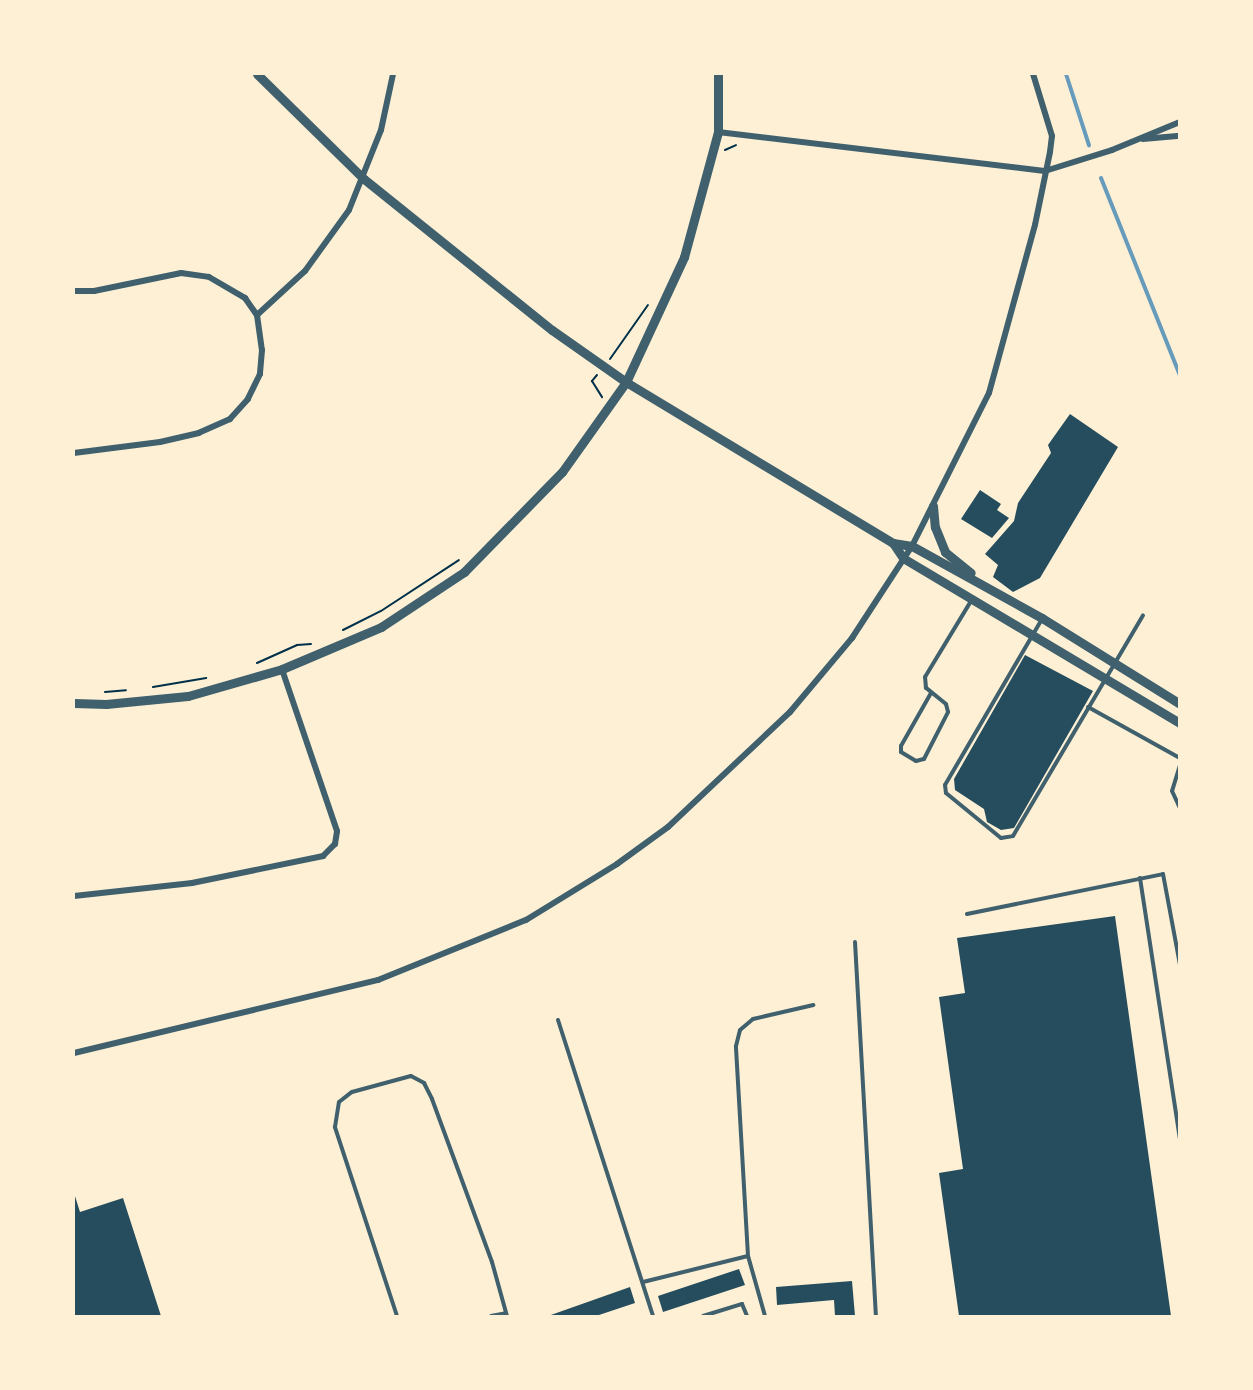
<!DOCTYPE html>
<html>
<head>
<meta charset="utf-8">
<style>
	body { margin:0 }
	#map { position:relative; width:1253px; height:1390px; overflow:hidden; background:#fdf0d5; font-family:"Public Sans",sans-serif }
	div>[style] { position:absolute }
	.stream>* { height:4px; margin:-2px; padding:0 2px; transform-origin:2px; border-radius:2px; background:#669bbc }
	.building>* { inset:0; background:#264d5e }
	.path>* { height:2px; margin:-1px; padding:0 1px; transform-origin:1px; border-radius:1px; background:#003049 }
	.service>* { height:4px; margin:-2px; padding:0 2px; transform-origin:2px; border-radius:2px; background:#3f606c }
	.minor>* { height:6px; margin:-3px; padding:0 3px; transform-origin:3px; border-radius:3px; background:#3f606c }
	.tertiary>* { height:9px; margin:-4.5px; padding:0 4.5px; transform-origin:4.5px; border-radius:4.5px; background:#3f606c }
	span { translate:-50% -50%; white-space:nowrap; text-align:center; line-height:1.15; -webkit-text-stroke:6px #fdf0d5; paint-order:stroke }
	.frame { position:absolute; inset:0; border:75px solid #fdf0d5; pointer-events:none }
</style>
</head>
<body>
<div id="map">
	<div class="stream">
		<i style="left:1066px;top:74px;width:75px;rotate:72.1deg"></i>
		<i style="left:1101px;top:178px;width:213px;rotate:68.2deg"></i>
	</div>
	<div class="building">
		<i style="clip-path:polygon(1070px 414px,1118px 447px,1040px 578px,1013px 592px,993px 577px,998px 565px,985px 554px,1014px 521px,1018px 503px,1051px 453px,1048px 445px)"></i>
		<i style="clip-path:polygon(980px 490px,1001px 504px,997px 510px,1009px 518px,992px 538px,961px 519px)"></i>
		<i style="clip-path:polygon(1025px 655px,1093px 691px,1014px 828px,1001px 830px,987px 822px,984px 809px,955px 790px,954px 779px)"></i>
		<i style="clip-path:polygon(1115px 916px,1171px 1316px,959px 1316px,939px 1173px,963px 1169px,939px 997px,965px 993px,957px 938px)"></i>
		<i style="clip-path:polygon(74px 1193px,80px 1212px,123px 1198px,161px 1316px,74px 1316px)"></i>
		<i style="clip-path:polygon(739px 1269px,745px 1285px,663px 1312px,658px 1296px)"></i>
		<i style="clip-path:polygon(852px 1281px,855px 1316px,835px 1316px,834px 1300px,777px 1305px,776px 1287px)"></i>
		<i style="clip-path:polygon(630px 1287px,635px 1303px,596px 1316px,548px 1316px)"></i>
	</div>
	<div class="path">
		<i style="left:725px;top:150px;width:12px;rotate:-24deg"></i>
		<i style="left:610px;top:359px;width:66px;rotate:-54.9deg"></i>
		<i style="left:597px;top:375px;width:8px;rotate:130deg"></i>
		<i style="left:592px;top:381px;width:19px;rotate:58deg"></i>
		<i style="left:343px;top:630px;width:42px;rotate:-26.6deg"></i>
		<i style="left:381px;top:611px;width:93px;rotate:-33.2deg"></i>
		<i style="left:257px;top:663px;width:44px;rotate:-24.2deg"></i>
		<i style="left:297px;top:645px;width:14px;rotate:-4deg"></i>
		<i style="left:153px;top:687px;width:54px;rotate:-9.6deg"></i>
		<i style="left:105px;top:692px;width:21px;rotate:-5deg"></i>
	</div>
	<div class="service">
		<i style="left:1042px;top:619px;width:192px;rotate:120.3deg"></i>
		<i style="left:945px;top:785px;width:8px;rotate:83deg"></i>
		<i style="left:946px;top:793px;width:71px;rotate:39.3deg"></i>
		<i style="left:1001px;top:838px;width:12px;rotate:-9deg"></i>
		<i style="left:1013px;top:836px;width:256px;rotate:-59.5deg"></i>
		<i style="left:931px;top:693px;width:61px;rotate:119.5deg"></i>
		<i style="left:901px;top:746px;width:6px;rotate:90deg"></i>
		<i style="left:901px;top:752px;width:17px;rotate:31deg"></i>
		<i style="left:916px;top:761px;width:8px;rotate:-14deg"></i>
		<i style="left:924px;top:759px;width:53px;rotate:-62.9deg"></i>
		<i style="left:948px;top:712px;width:8px;rotate:-104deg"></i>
		<i style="left:946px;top:704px;width:26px;rotate:-141deg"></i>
		<i style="left:926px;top:688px;width:11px;rotate:-95deg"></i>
		<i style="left:925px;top:677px;width:89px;rotate:-58.8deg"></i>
		<i style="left:1088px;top:707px;width:105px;rotate:29deg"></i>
		<i style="left:1180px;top:765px;width:27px;rotate:107deg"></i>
		<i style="left:1172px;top:791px;width:19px;rotate:65deg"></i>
		<i style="left:1140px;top:878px;width:264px;rotate:81.3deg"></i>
		<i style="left:967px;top:914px;width:200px;rotate:-11.5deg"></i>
		<i style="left:1163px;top:874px;width:93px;rotate:79.4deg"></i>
		<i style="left:855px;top:942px;width:375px;rotate:86.8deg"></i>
		<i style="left:558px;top:1020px;width:311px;rotate:72.2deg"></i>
		<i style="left:643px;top:1282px;width:108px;rotate:-13.9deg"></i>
		<i style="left:397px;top:1316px;width:199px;rotate:-108.2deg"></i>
		<i style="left:335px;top:1127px;width:25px;rotate:-81deg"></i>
		<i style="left:339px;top:1102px;width:16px;rotate:-38deg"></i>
		<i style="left:352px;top:1092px;width:61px;rotate:-15.2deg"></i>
		<i style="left:411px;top:1076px;width:15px;rotate:28deg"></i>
		<i style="left:424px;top:1083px;width:18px;rotate:63deg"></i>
		<i style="left:432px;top:1099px;width:174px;rotate:69.8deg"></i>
		<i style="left:492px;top:1262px;width:56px;rotate:74.5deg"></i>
		<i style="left:491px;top:1316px;width:15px;rotate:-11deg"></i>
		<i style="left:703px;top:1316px;width:41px;rotate:-17.1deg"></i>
		<i style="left:742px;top:1304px;width:13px;rotate:67deg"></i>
		<i style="left:765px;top:1316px;width:62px;rotate:-105.8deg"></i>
		<i style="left:748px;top:1256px;width:210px;rotate:-93.3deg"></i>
		<i style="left:736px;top:1046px;width:16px;rotate:-76deg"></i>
		<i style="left:740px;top:1030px;width:17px;rotate:-40deg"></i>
		<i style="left:753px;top:1019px;width:62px;rotate:-13.1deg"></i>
	</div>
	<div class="minor">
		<i style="left:718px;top:132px;width:329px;rotate:6.8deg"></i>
		<i style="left:1045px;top:171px;width:70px;rotate:-17.4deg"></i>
		<i style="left:1112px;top:150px;width:74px;rotate:-22.4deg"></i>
		<i style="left:1143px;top:139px;width:37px;rotate:-5deg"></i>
		<i style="left:74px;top:291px;width:20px"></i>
		<i style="left:94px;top:291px;width:89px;rotate:-11.7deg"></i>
		<i style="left:181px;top:273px;width:28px;rotate:8deg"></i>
		<i style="left:209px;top:277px;width:42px;rotate:30.3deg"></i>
		<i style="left:245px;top:298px;width:21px;rotate:55deg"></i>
		<i style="left:257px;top:315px;width:35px;rotate:82deg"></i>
		<i style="left:262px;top:350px;width:24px;rotate:95deg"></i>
		<i style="left:260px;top:374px;width:28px;rotate:116deg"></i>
		<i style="left:248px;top:399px;width:27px;rotate:132deg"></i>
		<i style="left:230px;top:419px;width:34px;rotate:156deg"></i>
		<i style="left:199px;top:433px;width:40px;rotate:167deg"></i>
		<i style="left:160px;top:442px;width:87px;rotate:172.7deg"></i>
		<i style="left:257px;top:315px;width:65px;rotate:-42.5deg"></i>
		<i style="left:305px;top:271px;width:75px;rotate:-54.2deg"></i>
		<i style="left:349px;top:210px;width:86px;rotate:-68.2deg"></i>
		<i style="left:381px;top:130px;width:57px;rotate:-77.9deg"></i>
		<i style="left:74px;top:896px;width:119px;rotate:-6.3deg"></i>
		<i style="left:192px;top:883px;width:134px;rotate:-11.6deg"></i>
		<i style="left:323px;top:856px;width:17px;rotate:-45deg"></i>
		<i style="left:335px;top:844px;width:13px;rotate:-81deg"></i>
		<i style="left:337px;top:831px;width:171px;rotate:-108.8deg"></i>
		<i style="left:74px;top:1053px;width:313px;rotate:-13.5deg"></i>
		<i style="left:378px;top:980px;width:160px;rotate:-22.1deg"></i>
		<i style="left:526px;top:920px;width:107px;rotate:-31.6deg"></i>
		<i style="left:617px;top:864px;width:63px;rotate:-36deg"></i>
		<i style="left:668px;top:827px;width:168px;rotate:-43.3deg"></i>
		<i style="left:790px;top:712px;width:97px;rotate:-50deg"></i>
		<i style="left:852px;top:638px;width:110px;rotate:-56.9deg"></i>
		<i style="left:912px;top:546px;width:171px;rotate:-63.3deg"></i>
		<i style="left:989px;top:393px;width:174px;rotate:-74.7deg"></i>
		<i style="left:1035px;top:225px;width:75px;rotate:-78.4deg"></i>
		<i style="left:1050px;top:152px;width:16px;rotate:-83deg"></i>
		<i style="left:1052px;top:136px;width:65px;rotate:-107deg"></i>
	</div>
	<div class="tertiary">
		<i style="left:257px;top:74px;width:150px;rotate:44.5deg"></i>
		<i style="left:364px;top:179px;width:241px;rotate:38.8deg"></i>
		<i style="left:552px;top:330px;width:90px;rotate:35.1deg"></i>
		<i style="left:626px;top:382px;width:312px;rotate:31.1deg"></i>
		<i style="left:893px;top:543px;width:19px;rotate:9deg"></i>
		<i style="left:912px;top:546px;width:149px;rotate:29deg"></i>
		<i style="left:1042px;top:618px;width:163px;rotate:31.9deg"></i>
		<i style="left:933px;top:506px;width:21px;rotate:85deg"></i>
		<i style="left:935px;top:527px;width:27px;rotate:68deg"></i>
		<i style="left:945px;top:552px;width:33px;rotate:39deg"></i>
		<i style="left:893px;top:543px;width:18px;rotate:56deg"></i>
		<i style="left:903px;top:558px;width:322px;rotate:30.8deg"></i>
		<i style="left:74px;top:703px;width:32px;rotate:2deg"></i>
		<i style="left:106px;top:704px;width:82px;rotate:-5.6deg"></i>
		<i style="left:188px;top:696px;width:98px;rotate:-16deg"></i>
		<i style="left:282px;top:669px;width:108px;rotate:-23deg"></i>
		<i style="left:381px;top:627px;width:100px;rotate:-33.5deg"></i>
		<i style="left:464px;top:572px;width:140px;rotate:-45.6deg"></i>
		<i style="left:562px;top:472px;width:110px;rotate:-54.6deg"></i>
		<i style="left:626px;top:382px;width:138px;rotate:-65.1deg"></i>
		<i style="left:684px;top:257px;width:130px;rotate:-74.8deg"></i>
		<i style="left:718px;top:132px;width:58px;rotate:-90deg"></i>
	</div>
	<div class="frame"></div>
</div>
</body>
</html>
